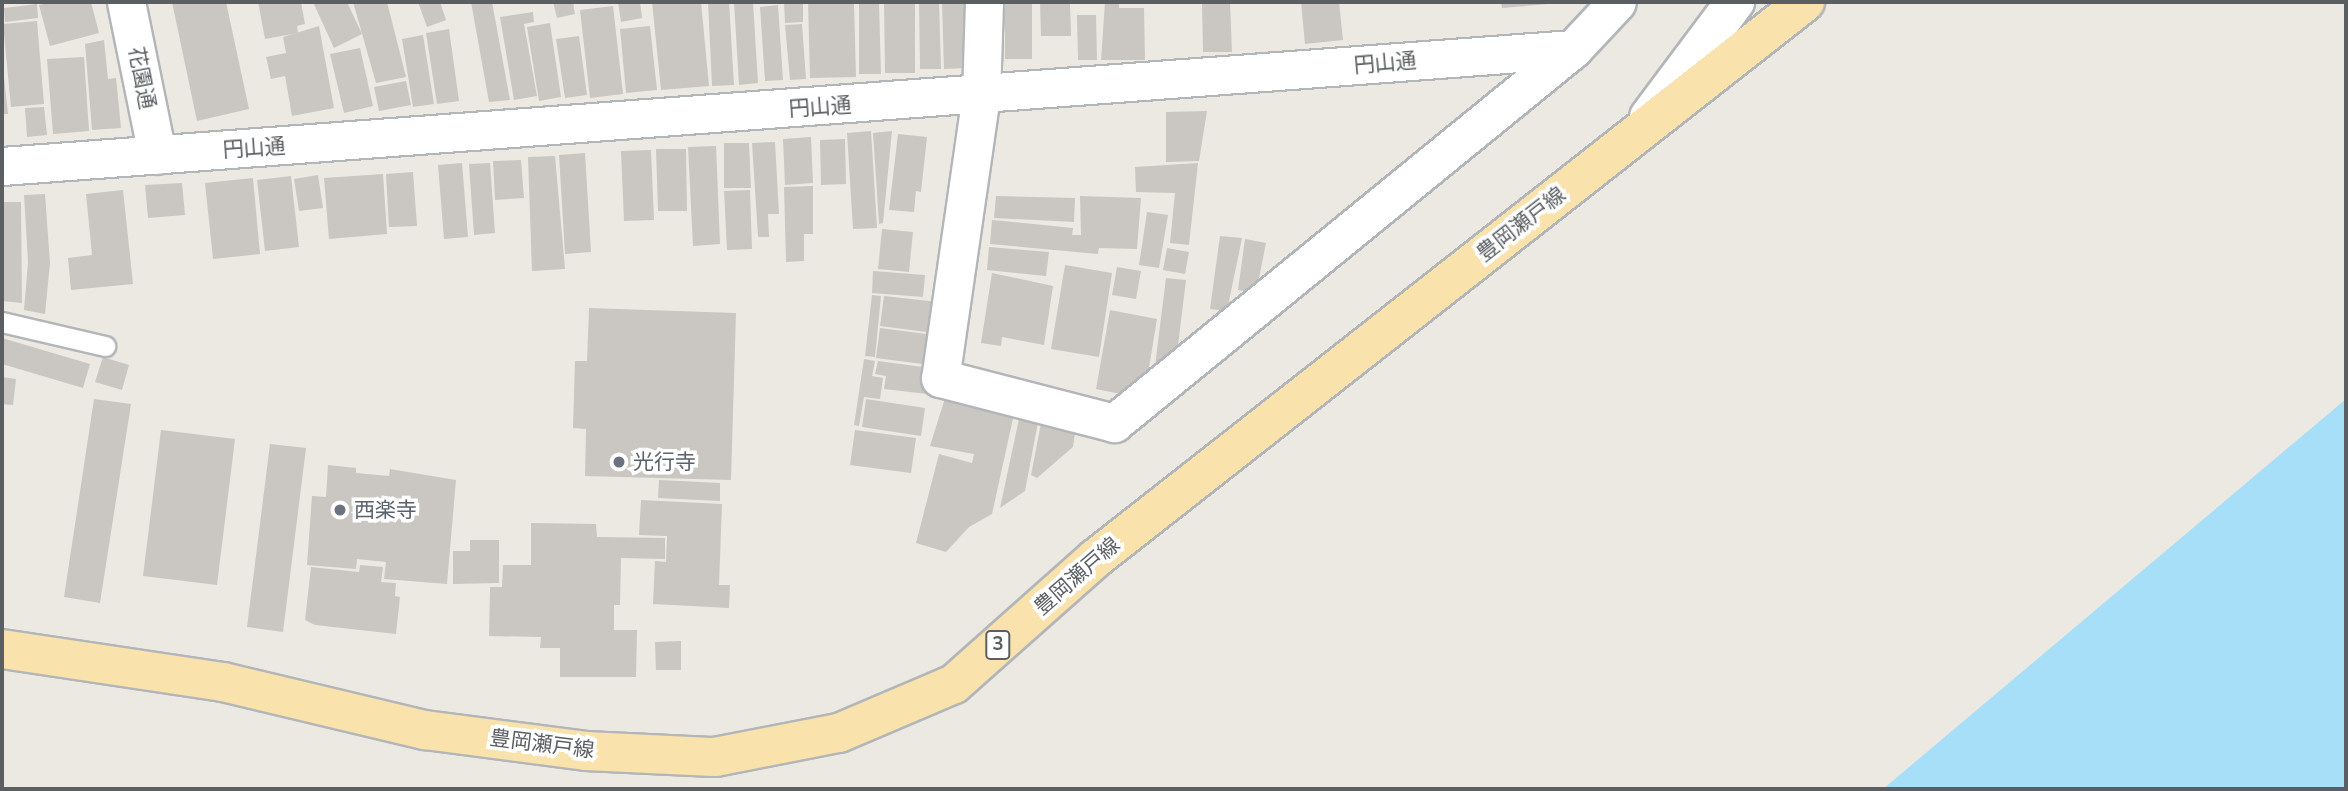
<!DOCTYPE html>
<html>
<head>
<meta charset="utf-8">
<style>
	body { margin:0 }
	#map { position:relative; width:2348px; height:791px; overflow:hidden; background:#ece9e2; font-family:"Nunito Sans","Noto Sans JP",sans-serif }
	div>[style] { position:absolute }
	.water>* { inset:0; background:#a7dff8 }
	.building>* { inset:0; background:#cac6c2 }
	.roads { filter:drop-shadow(2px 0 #b3b6b9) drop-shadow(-2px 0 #b3b6b9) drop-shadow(0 2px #b3b6b9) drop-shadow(0 -2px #b3b6b9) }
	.service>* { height:19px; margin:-9.5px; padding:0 9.5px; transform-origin:9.5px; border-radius:9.5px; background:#fff }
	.minor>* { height:37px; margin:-18.5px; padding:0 18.5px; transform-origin:18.5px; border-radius:18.5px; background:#fff }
	.tertiary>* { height:38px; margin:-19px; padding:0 19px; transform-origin:19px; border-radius:19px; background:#fff }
	.primary>* { height:38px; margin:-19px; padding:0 19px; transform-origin:19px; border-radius:19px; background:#f9e2ab }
	.dots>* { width:19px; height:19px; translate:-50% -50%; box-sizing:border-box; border:4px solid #fff; border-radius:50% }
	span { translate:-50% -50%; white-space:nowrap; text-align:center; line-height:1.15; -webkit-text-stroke:7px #fff; paint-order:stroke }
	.shield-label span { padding:2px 5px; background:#fff; border:2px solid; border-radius:5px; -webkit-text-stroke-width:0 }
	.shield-label { font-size:19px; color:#5b5f62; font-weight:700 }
	.street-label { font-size:21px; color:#5b5f62 }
	.worship-label { font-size:21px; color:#5b616d }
	.left { translate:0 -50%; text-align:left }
	.frame { position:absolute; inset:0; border:4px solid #5b5f62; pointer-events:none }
</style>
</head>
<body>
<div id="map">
	<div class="water">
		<i style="clip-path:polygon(2346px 399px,2346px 789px,1883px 789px)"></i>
	</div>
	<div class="building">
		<i style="clip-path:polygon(52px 2px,91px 2px,99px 33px,50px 46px,39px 5px)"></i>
		<i style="clip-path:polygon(172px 2px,226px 2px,249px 109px,197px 121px)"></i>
		<i style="clip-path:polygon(258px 2px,301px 2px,305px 24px,297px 26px,298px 33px,265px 39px)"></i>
		<i style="clip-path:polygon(313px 2px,347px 2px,362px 34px,334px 48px)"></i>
		<i style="clip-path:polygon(353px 2px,387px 2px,406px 77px,376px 83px)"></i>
		<i style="clip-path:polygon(418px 2px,440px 2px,446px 20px,427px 27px)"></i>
		<i style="clip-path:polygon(471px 2px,492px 2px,510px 100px,489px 102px)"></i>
		<i style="clip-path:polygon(553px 2px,573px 2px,575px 14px,557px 18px)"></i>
		<i style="clip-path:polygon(618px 2px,640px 2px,642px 18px,621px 22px)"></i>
		<i style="clip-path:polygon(652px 2px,701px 2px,709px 86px,661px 90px)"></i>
		<i style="clip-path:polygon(708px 2px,729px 2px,734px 85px,712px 86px)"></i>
		<i style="clip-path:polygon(734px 2px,753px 2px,758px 83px,739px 85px)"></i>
		<i style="clip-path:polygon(784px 2px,803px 2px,803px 22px,785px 23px)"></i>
		<i style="clip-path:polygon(808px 2px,854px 2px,856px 77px,810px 78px)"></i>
		<i style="clip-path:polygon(859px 2px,879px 2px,881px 74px,859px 74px)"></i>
		<i style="clip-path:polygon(884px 2px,915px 2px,915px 73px,885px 73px)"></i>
		<i style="clip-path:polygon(919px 2px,939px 2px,941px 69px,920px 69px)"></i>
		<i style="clip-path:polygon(942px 2px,966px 2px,968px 68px,944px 69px)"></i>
		<i style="clip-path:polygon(1005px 2px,1032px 2px,1032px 59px,1005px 59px)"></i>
		<i style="clip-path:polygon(1040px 2px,1070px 2px,1071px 36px,1041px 36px)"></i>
		<i style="clip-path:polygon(1105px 2px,1119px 2px,1119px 8px,1144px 8px,1145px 60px,1101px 60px)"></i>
		<i style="clip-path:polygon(1202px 2px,1230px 2px,1232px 52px,1203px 52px)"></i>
		<i style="clip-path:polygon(1301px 2px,1339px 2px,1343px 40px,1305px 44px)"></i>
		<i style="clip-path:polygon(1501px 2px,1548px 2px,1548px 4px,1502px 8px)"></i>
		<i style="clip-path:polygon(37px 4px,38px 18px,5px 22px,4px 8px)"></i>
		<i style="clip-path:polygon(778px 5px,783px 80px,765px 81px,760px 7px)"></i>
		<i style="clip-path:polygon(613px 6px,623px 94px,590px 98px,580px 10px)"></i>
		<i style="clip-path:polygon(533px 12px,534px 22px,524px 24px,537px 96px,514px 100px,500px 17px)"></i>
		<i style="clip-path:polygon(1077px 15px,1096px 15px,1097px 60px,1078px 60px)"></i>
		<i style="clip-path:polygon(37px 21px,44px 104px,11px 107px,3px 24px)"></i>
		<i style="clip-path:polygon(550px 23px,561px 97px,539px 101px,527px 27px)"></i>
		<i style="clip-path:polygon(802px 24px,806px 79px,790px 80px,785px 25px)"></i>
		<i style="clip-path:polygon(319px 26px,334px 108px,292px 116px,285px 76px,271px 79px,266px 57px,286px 53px,283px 37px)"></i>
		<i style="clip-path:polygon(650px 26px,657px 90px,626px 93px,620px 29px)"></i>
		<i style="clip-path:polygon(449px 29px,459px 101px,437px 104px,426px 33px)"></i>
		<i style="clip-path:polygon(423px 35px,434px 104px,413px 107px,402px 39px)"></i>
		<i style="clip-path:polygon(579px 36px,587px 95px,565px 98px,556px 39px)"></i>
		<i style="clip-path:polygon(104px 40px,108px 79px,116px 78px,121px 128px,92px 130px,85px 44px)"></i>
		<i style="clip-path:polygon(360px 48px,373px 106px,344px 113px,330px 54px)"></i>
		<i style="clip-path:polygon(84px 57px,89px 131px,53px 134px,47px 59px)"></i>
		<i style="clip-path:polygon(2px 58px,8px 114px,2px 114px)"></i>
		<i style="clip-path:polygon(406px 81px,411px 105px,379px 111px,374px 87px)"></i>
		<i style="clip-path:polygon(44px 107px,47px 135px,27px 137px,25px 108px)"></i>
		<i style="clip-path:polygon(1207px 111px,1199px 161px,1166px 162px,1166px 112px)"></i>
		<i style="clip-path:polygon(871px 131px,877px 228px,853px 229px,847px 133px)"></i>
		<i style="clip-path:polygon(892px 131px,883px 223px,879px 224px,873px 133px)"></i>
		<i style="clip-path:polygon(898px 134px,927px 137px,921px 192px,916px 191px,914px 212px,889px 210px)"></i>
		<i style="clip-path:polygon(811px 137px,813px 183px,785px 185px,783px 139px)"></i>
		<i style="clip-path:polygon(845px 139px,846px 184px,821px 185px,820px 140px)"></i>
		<i style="clip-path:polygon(775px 142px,779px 214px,768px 214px,769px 237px,758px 237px,752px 143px)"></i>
		<i style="clip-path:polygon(724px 143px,749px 143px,751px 188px,724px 188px)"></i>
		<i style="clip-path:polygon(716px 146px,720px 244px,693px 246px,688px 147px)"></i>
		<i style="clip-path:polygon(656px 149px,686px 149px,687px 211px,658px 211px)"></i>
		<i style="clip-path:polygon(651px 150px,654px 220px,624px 221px,621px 151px)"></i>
		<i style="clip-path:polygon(585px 153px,591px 252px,565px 254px,559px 155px)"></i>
		<i style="clip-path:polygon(555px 156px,565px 269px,532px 271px,528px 157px)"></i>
		<i style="clip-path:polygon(521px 160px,524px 198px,495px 200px,493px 161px)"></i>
		<i style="clip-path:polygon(462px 163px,468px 237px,444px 239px,438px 165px)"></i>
		<i style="clip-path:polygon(490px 163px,495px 233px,474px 235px,469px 164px)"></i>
		<i style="clip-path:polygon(1198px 163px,1189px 245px,1170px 243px,1175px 193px,1136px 192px,1135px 167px)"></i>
		<i style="clip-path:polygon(413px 172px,417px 226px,389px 227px,386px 174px)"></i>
		<i style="clip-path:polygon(383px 174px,387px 234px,329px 239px,324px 178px)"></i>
		<i style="clip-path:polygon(318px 175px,323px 208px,299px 211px,294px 179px)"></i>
		<i style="clip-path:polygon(291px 176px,299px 247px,265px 251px,257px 180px)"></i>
		<i style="clip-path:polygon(253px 178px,260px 254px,213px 259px,205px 183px)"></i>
		<i style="clip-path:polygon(182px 183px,185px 215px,148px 218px,145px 185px)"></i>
		<i style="clip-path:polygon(813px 186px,813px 234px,804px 234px,804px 261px,786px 262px,784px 187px)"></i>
		<i style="clip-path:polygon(123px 190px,133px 284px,71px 290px,68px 258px,92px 255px,86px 194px)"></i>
		<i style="clip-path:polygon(750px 190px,752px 249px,727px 250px,724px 191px)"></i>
		<i style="clip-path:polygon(45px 194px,50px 263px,45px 314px,24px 310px,28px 262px,24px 195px)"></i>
		<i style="clip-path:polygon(996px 196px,1075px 198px,1074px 222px,994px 218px)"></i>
		<i style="clip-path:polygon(1080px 196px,1141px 198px,1137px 249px,1099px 248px,1098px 254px,990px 244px,992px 220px,1073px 228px,1072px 235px,1081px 235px)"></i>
		<i style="clip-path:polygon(2px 202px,21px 202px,22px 303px,2px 301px)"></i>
		<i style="clip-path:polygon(1147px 212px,1168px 215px,1159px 268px,1139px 265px)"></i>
		<i style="clip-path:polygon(882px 229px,913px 232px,909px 272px,878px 269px)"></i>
		<i style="clip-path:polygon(1220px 236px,1242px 238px,1227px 311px,1210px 309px)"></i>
		<i style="clip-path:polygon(1245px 239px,1266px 243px,1256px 293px,1238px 290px)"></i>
		<i style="clip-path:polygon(989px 247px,1049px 252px,1046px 276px,987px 270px)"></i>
		<i style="clip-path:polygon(1167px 248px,1189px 252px,1185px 274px,1163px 270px)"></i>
		<i style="clip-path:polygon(1065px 265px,1112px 273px,1099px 357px,1051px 349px)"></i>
		<i style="clip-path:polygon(1117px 267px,1141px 271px,1136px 299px,1112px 295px)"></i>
		<i style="clip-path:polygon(873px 271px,925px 275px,923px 297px,872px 293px)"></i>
		<i style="clip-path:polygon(992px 273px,1053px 286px,1044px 345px,1002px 337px,1001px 346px,981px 343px)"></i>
		<i style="clip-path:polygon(1166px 278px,1186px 280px,1176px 362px,1154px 374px)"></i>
		<i style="clip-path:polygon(872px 295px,881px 296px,875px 357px,865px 356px)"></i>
		<i style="clip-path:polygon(884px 296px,938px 302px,934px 333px,880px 326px)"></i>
		<i style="clip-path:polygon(589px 308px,736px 313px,731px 480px,585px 476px,586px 429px,573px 428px,575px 361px,587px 361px)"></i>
		<i style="clip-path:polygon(1110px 310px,1157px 319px,1146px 386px,1136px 397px,1096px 389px)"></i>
		<i style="clip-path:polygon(880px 328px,934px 335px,930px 365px,876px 358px)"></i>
		<i style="clip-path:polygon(2px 338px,90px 364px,83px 388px,2px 364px)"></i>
		<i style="clip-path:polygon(103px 357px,129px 365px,122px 390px,95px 382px)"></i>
		<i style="clip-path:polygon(864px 359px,875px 361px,872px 376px,883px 378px,880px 399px,864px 397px,859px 426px,854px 425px)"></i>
		<i style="clip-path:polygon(878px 361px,930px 368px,927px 394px,884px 389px,886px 376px,875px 374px)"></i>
		<i style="clip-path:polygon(2px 377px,16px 379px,13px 405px,2px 404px)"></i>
		<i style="clip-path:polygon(946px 395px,1014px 414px,992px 514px,969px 527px,946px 552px,916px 543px,939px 454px,972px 463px,974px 454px,930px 446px)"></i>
		<i style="clip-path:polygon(94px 399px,131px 404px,100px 603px,64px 597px)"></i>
		<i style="clip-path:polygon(866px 399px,925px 408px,921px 436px,862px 427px)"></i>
		<i style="clip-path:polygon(1020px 414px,1039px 417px,1025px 491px,1000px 508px)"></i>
		<i style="clip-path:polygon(1042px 418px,1076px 425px,1073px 447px,1037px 478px,1031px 475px)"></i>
		<i style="clip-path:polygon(161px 430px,235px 439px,217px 585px,143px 576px)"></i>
		<i style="clip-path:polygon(855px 430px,916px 438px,911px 473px,850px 465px)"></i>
		<i style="clip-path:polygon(270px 444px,306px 448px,283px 632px,247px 627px)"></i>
		<i style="clip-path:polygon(328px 465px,356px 468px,356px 473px,389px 476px,390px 469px,456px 480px,447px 584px,384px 579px,386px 562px,357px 559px,356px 569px,307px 565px,312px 496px,326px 497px)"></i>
		<i style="clip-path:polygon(659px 480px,720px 483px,720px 501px,658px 498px)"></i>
		<i style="clip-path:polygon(641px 500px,722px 504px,719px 585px,730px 585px,729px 608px,653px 604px,655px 561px,666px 562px,667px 536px,639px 535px)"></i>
		<i style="clip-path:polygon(531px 523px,596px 524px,597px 537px,665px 538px,665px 559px,621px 558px,620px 605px,614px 605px,614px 630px,637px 630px,636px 677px,560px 677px,560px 648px,540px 648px,541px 637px,489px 636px,490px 587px,502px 587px,503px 565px,531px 565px)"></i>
		<i style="clip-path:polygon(470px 540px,499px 540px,499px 583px,453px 584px,453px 551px,470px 551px)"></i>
		<i style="clip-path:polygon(360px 565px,383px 567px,381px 582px,396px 583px,395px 596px,400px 597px,396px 634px,315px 625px,305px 620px,311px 567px,359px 572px)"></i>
		<i style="clip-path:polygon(681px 641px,681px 670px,656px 670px,655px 642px)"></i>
	</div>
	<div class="roads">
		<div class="service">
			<i style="left:2px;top:322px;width:106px;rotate:13.1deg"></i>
		</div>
		<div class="minor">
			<i style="left:126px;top:2px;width:156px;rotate:78.5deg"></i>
			<i style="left:984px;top:2px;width:93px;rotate:91.8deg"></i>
			<i style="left:981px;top:95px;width:286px;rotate:98.2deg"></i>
			<i style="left:940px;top:378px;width:180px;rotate:14.5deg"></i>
			<i style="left:1114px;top:423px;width:592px;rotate:-39.17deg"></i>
			<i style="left:2px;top:166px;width:1575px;rotate:-4.26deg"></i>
			<i style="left:1573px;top:49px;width:64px;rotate:-46.9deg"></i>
		</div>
		<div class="tertiary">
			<i style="left:1649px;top:117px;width:144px;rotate:-53.2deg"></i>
		</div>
		<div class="primary">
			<i style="left:2px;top:649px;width:223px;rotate:8.5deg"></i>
			<i style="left:223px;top:682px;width:208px;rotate:13.4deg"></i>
			<i style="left:425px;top:730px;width:162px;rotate:7.4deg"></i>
			<i style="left:586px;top:751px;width:129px;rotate:2.7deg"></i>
			<i style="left:715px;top:757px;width:126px;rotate:-11deg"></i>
			<i style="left:839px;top:733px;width:125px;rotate:-23.1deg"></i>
			<i style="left:954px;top:684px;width:190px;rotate:-41.6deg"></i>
			<i style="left:1096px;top:558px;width:901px;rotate:-38.1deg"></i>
		</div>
	</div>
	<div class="dots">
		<i style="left:619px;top:462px;background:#6b7280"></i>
		<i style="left:340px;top:510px;background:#6b7280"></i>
	</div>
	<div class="shield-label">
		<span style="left:998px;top:645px">3</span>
	</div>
	<div class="street-label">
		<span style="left:1385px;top:63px;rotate:-5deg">円山通</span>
		<span style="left:142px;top:78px;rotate:79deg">花園通</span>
		<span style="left:820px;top:107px;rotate:-4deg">円山通</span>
		<span style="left:254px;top:148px;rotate:-4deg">円山通</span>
		<span style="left:1521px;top:224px;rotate:-38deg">豊岡瀬戸線</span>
		<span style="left:1077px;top:576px;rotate:-41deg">豊岡瀬戸線</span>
		<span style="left:542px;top:744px;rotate:7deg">豊岡瀬戸線</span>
	</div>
	<div class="worship-label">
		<span class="left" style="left:633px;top:462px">光行寺</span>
		<span class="left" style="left:354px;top:510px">西楽寺</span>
	</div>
	<div class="frame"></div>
</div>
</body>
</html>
